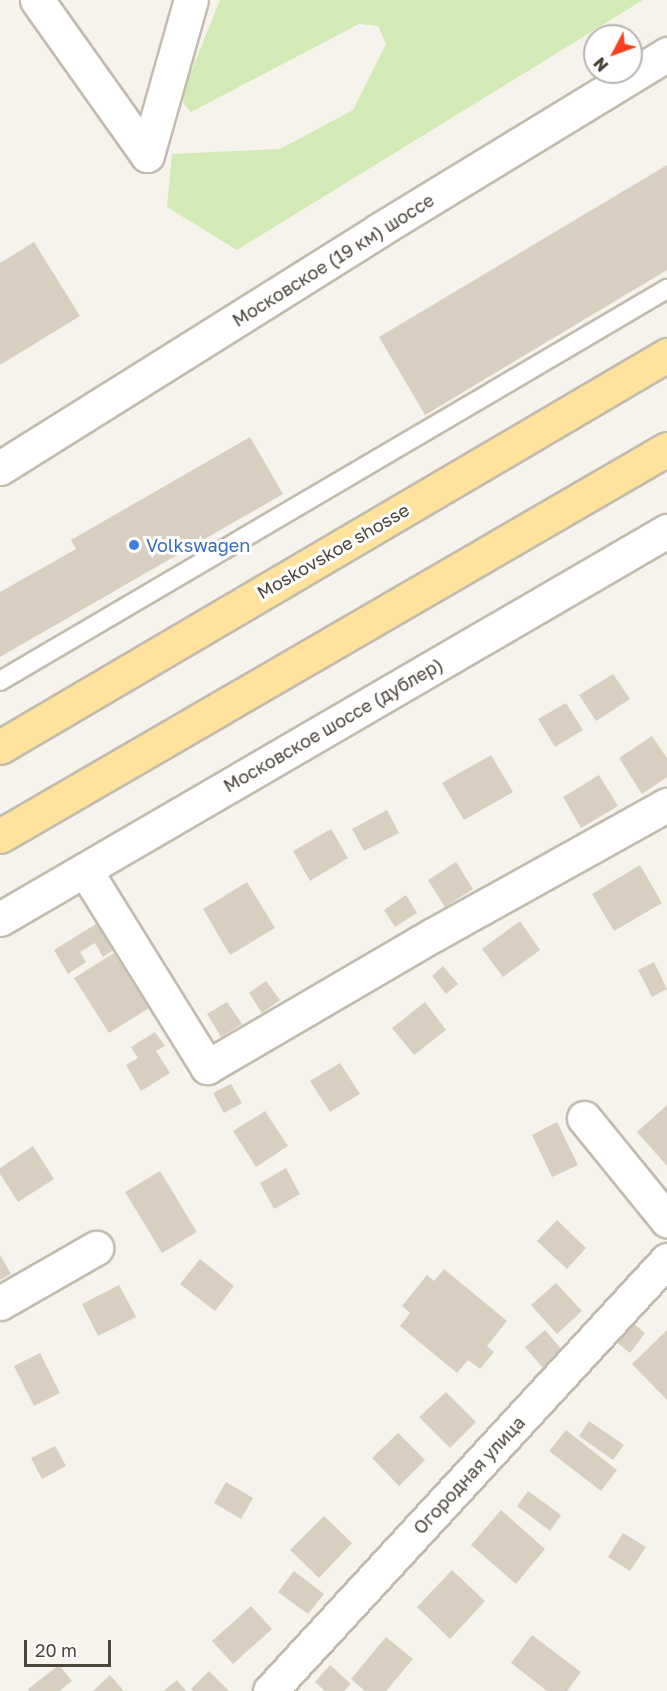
<!DOCTYPE html>
<html>
<head>
<meta charset="utf-8">
<style>
	body { margin:0 }
	#map { position:relative; width:667px; height:1691px; overflow:hidden; background:#f6f3ec; font-family:"Golos Text",sans-serif }
	div>[style] { position:absolute }
	.green>* { inset:0; background:#d2eab5 }
	.building>* { inset:0; background:#d8cfc1 }
	.roads { filter:drop-shadow(2px 0 #c2bbae) drop-shadow(-2px 0 #c2bbae) drop-shadow(0 2px #c2bbae) drop-shadow(0 -2px #c2bbae) }
	.lane>* { height:18px; margin:-9px; padding:0 9px; transform-origin:9px; border-radius:9px; background:#fff }
	.street>* { height:33px; margin:-16.5px; padding:0 16.5px; transform-origin:16.5px; border-radius:16.5px; background:#fff }
	.primary>* { height:33px; margin:-16.5px; padding:0 16.5px; transform-origin:16.5px; border-radius:16.5px; background:#ffe39c }
	.dots>* { width:16px; height:16px; translate:-50% -50%; box-sizing:border-box; border:3px solid #fff; border-radius:50% }
	span { translate:-50% -50%; white-space:nowrap; text-align:center; line-height:1.15; -webkit-text-stroke:6px #fff; paint-order:stroke }
	.street-label { font-size:18px; color:#4b4439 }
	.shop-label { font-size:18px; color:#366cbe }
	.left { translate:0 -50%; text-align:left }
	.north { position:absolute; left:583px; top:24px; width:60px; height:60px; box-sizing:border-box; background:#fff; border:2px solid #b7b4b0; border-radius:50%; rotate:229deg; font-size:16px; font-weight:700; line-height:24px; text-align:center; color:#4b4439 }
	.north::after { content:''; display:block; margin:auto; width:21px; height:27px; background:#fc3f1d; clip-path:polygon(50% 0,100% 100%,50% 72%,0 100%) }
	.scale { position:absolute; left:24px; top:1640px; width:87px; height:27px; box-sizing:border-box; border:3px solid #4b4439; border-top:0; padding-left:8px; font-size:18px; line-height:21px; white-space:nowrap; color:#4b4439; -webkit-text-stroke:4px #fff; paint-order:stroke }
</style>
</head>
<body>
<div id="map">
	<div class="green">
		<i style="clip-path:polygon(220px 0,643px 0,237px 250px,167px 207px,172px 154px,280px 149px,353px 110px,386px 44px,378px 26px,359px 24px,191px 112px,183px 103px,184px 89px)"></i>
	</div>
	<div class="building">
		<i style="clip-path:polygon(667px 165px,667px 270px,425px 415px,379px 337px)"></i>
		<i style="clip-path:polygon(34px 242px,80px 316px,0 365px,0 263px)"></i>
		<i style="clip-path:polygon(250px 437px,283px 494px,0 657px,0 592px,76px 549px,71px 540px)"></i>
		<i style="clip-path:polygon(613px 674px,630px 699px,596px 721px,579px 695px)"></i>
		<i style="clip-path:polygon(566px 703px,583px 730px,555px 747px,538px 719px)"></i>
		<i style="clip-path:polygon(652px 736px,667px 758px,667px 777px,642px 794px,619px 758px)"></i>
		<i style="clip-path:polygon(491px 755px,513px 792px,464px 820px,442px 783px)"></i>
		<i style="clip-path:polygon(599px 775px,618px 806px,581px 828px,563px 797px)"></i>
		<i style="clip-path:polygon(387px 810px,399px 833px,364px 851px,352px 829px)"></i>
		<i style="clip-path:polygon(331px 829px,348px 858px,310px 881px,293px 851px)"></i>
		<i style="clip-path:polygon(456px 862px,473px 889px,445px 907px,428px 880px)"></i>
		<i style="clip-path:polygon(640px 865px,662px 903px,614px 931px,592px 894px)"></i>
		<i style="clip-path:polygon(247px 882px,275px 928px,230px 955px,203px 909px)"></i>
		<i style="clip-path:polygon(406px 895px,417px 913px,395px 927px,384px 910px)"></i>
		<i style="clip-path:polygon(520px 921px,540px 950px,503px 977px,482px 949px)"></i>
		<i style="clip-path:polygon(99px 922px,115px 949px,103px 957px,95px 943px,80px 952px,86px 962px,68px 974px,54px 950px)"></i>
		<i style="clip-path:polygon(114px 953px,149px 1008px,109px 1033px,74px 978px)"></i>
		<i style="clip-path:polygon(654px 962px,667px 989px,652px 997px,638px 970px)"></i>
		<i style="clip-path:polygon(443px 966px,458px 984px,446px 994px,432px 976px)"></i>
		<i style="clip-path:polygon(266px 981px,280px 1000px,262px 1013px,249px 993px)"></i>
		<i style="clip-path:polygon(227px 1002px,242px 1024px,221px 1037px,207px 1014px)"></i>
		<i style="clip-path:polygon(425px 1002px,446px 1030px,414px 1055px,392px 1028px)"></i>
		<i style="clip-path:polygon(155px 1032px,165px 1046px,156px 1051px,170px 1073px,141px 1091px,126px 1065px,138px 1058px,131px 1047px)"></i>
		<i style="clip-path:polygon(340px 1063px,360px 1094px,330px 1112px,310px 1081px)"></i>
		<i style="clip-path:polygon(231px 1084px,242px 1103px,224px 1113px,213px 1093px)"></i>
		<i style="clip-path:polygon(667px 1105px,667px 1166px,637px 1132px)"></i>
		<i style="clip-path:polygon(265px 1111px,288px 1146px,256px 1167px,233px 1131px)"></i>
		<i style="clip-path:polygon(557px 1122px,578px 1165px,552px 1177px,532px 1135px)"></i>
		<i style="clip-path:polygon(33px 1146px,54px 1179px,18px 1202px,0 1174px,0 1168px)"></i>
		<i style="clip-path:polygon(286px 1168px,300px 1194px,274px 1209px,260px 1183px)"></i>
		<i style="clip-path:polygon(160px 1171px,197px 1232px,162px 1253px,125px 1192px)"></i>
		<i style="clip-path:polygon(557px 1220px,586px 1248px,567px 1269px,537px 1241px)"></i>
		<i style="clip-path:polygon(0 1255px,11px 1274px,0 1280px)"></i>
		<i style="clip-path:polygon(200px 1259px,234px 1286px,215px 1311px,180px 1284px)"></i>
		<i style="clip-path:polygon(444px 1269px,507px 1321px,487px 1346px,494px 1352px,480px 1369px,468px 1360px,457px 1373px,400px 1326px,410px 1313px,402px 1306px,427px 1275px,434px 1281px)"></i>
		<i style="clip-path:polygon(556px 1283px,582px 1311px,557px 1334px,531px 1305px)"></i>
		<i style="clip-path:polygon(119px 1285px,136px 1317px,98px 1336px,82px 1304px)"></i>
		<i style="clip-path:polygon(630px 1321px,645px 1333px,630px 1353px,615px 1341px)"></i>
		<i style="clip-path:polygon(545px 1330px,563px 1351px,543px 1368px,525px 1347px)"></i>
		<i style="clip-path:polygon(667px 1330px,667px 1400px,632px 1364px)"></i>
		<i style="clip-path:polygon(40px 1353px,60px 1393px,34px 1406px,14px 1366px)"></i>
		<i style="clip-path:polygon(446px 1392px,476px 1422px,450px 1448px,419px 1417px)"></i>
		<i style="clip-path:polygon(589px 1421px,624px 1445px,613px 1460px,579px 1436px)"></i>
		<i style="clip-path:polygon(566px 1430px,617px 1470px,601px 1491px,549px 1451px)"></i>
		<i style="clip-path:polygon(398px 1433px,425px 1460px,399px 1486px,372px 1458px)"></i>
		<i style="clip-path:polygon(55px 1446px,66px 1466px,42px 1479px,31px 1458px)"></i>
		<i style="clip-path:polygon(226px 1482px,253px 1498px,241px 1519px,214px 1503px)"></i>
		<i style="clip-path:polygon(528px 1491px,561px 1515px,550px 1531px,517px 1506px)"></i>
		<i style="clip-path:polygon(501px 1510px,545px 1549px,516px 1584px,471px 1545px)"></i>
		<i style="clip-path:polygon(324px 1516px,352px 1543px,319px 1578px,290px 1550px)"></i>
		<i style="clip-path:polygon(623px 1533px,646px 1547px,630px 1571px,608px 1557px)"></i>
		<i style="clip-path:polygon(452px 1570px,485px 1601px,450px 1639px,417px 1607px)"></i>
		<i style="clip-path:polygon(294px 1571px,324px 1594px,308px 1614px,278px 1592px)"></i>
		<i style="clip-path:polygon(251px 1606px,272px 1629px,233px 1664px,212px 1641px)"></i>
		<i style="clip-path:polygon(532px 1635px,581px 1672px,567px 1691px,547px 1691px,511px 1663px)"></i>
		<i style="clip-path:polygon(386px 1637px,413px 1659px,386px 1691px,365px 1691px,351px 1679px)"></i>
		<i style="clip-path:polygon(59px 1665px,72px 1681px,59px 1691px,29px 1691px,28px 1689px)"></i>
		<i style="clip-path:polygon(330px 1665px,351px 1684px,344px 1691px,325px 1691px,315px 1682px)"></i>
		<i style="clip-path:polygon(209px 1671px,229px 1691px,194px 1691px,191px 1689px)"></i>
		<i style="clip-path:polygon(110px 1675px,124px 1691px,93px 1691px)"></i>
		<i style="clip-path:polygon(177px 1680px,186px 1691px,163px 1691px)"></i>
	</div>
	<div class="roads">
		<div class="lane">
			<i style="left:0;top:681px;width:774px;rotate:-30.44deg"></i>
		</div>
		<div class="street">
			<i style="left:37px;top:0;width:190px;rotate:54.6deg"></i>
			<i style="left:147px;top:155px;width:161px;rotate:-74.2deg"></i>
			<i style="left:0;top:468px;width:448px;rotate:-32.1deg"></i>
			<i style="left:379px;top:230px;width:338px;rotate:-31.4deg"></i>
			<i style="left:85px;top:870px;width:232px;rotate:58.2deg"></i>
			<i style="left:207px;top:1067px;width:262px;rotate:-30.3deg"></i>
			<i style="left:433px;top:935px;width:268px;rotate:-29.1deg"></i>
			<i style="left:0;top:919px;width:772px;rotate:-30.19deg"></i>
			<i style="left:584px;top:1118px;width:132px;rotate:50.9deg"></i>
			<i style="left:0;top:1303px;width:111px;rotate:-29.8deg"></i>
			<i style="left:270px;top:1691px;width:586px;rotate:-47.35deg"></i>
		</div>
		<div class="primary">
			<i style="left:0;top:747px;width:774px;rotate:-30.44deg"></i>
			<i style="left:0;top:836px;width:771px;rotate:-30.12deg"></i>
		</div>
	</div>
	<div class="dots">
		<i style="left:134px;top:545px;background:#3f7fe0"></i>
	</div>
	<div class="street-label">
		<span style="left:333px;top:260px;rotate:-32deg">Московское (19 км) шоссе</span>
		<span style="left:333px;top:551px;rotate:-30deg">Moskovskoe shosse</span>
		<span style="left:333px;top:725px;rotate:-30deg">Московское шоссе (дублер)</span>
		<span style="left:469px;top:1475px;rotate:-47deg">Огородная улица</span>
	</div>
	<div class="shop-label">
		<span class="left" style="left:146px;top:545px">Volkswagen</span>
	</div>
	<div class="north">N</div>
	<div class="scale">20 m</div>
</div>
</body>
</html>
